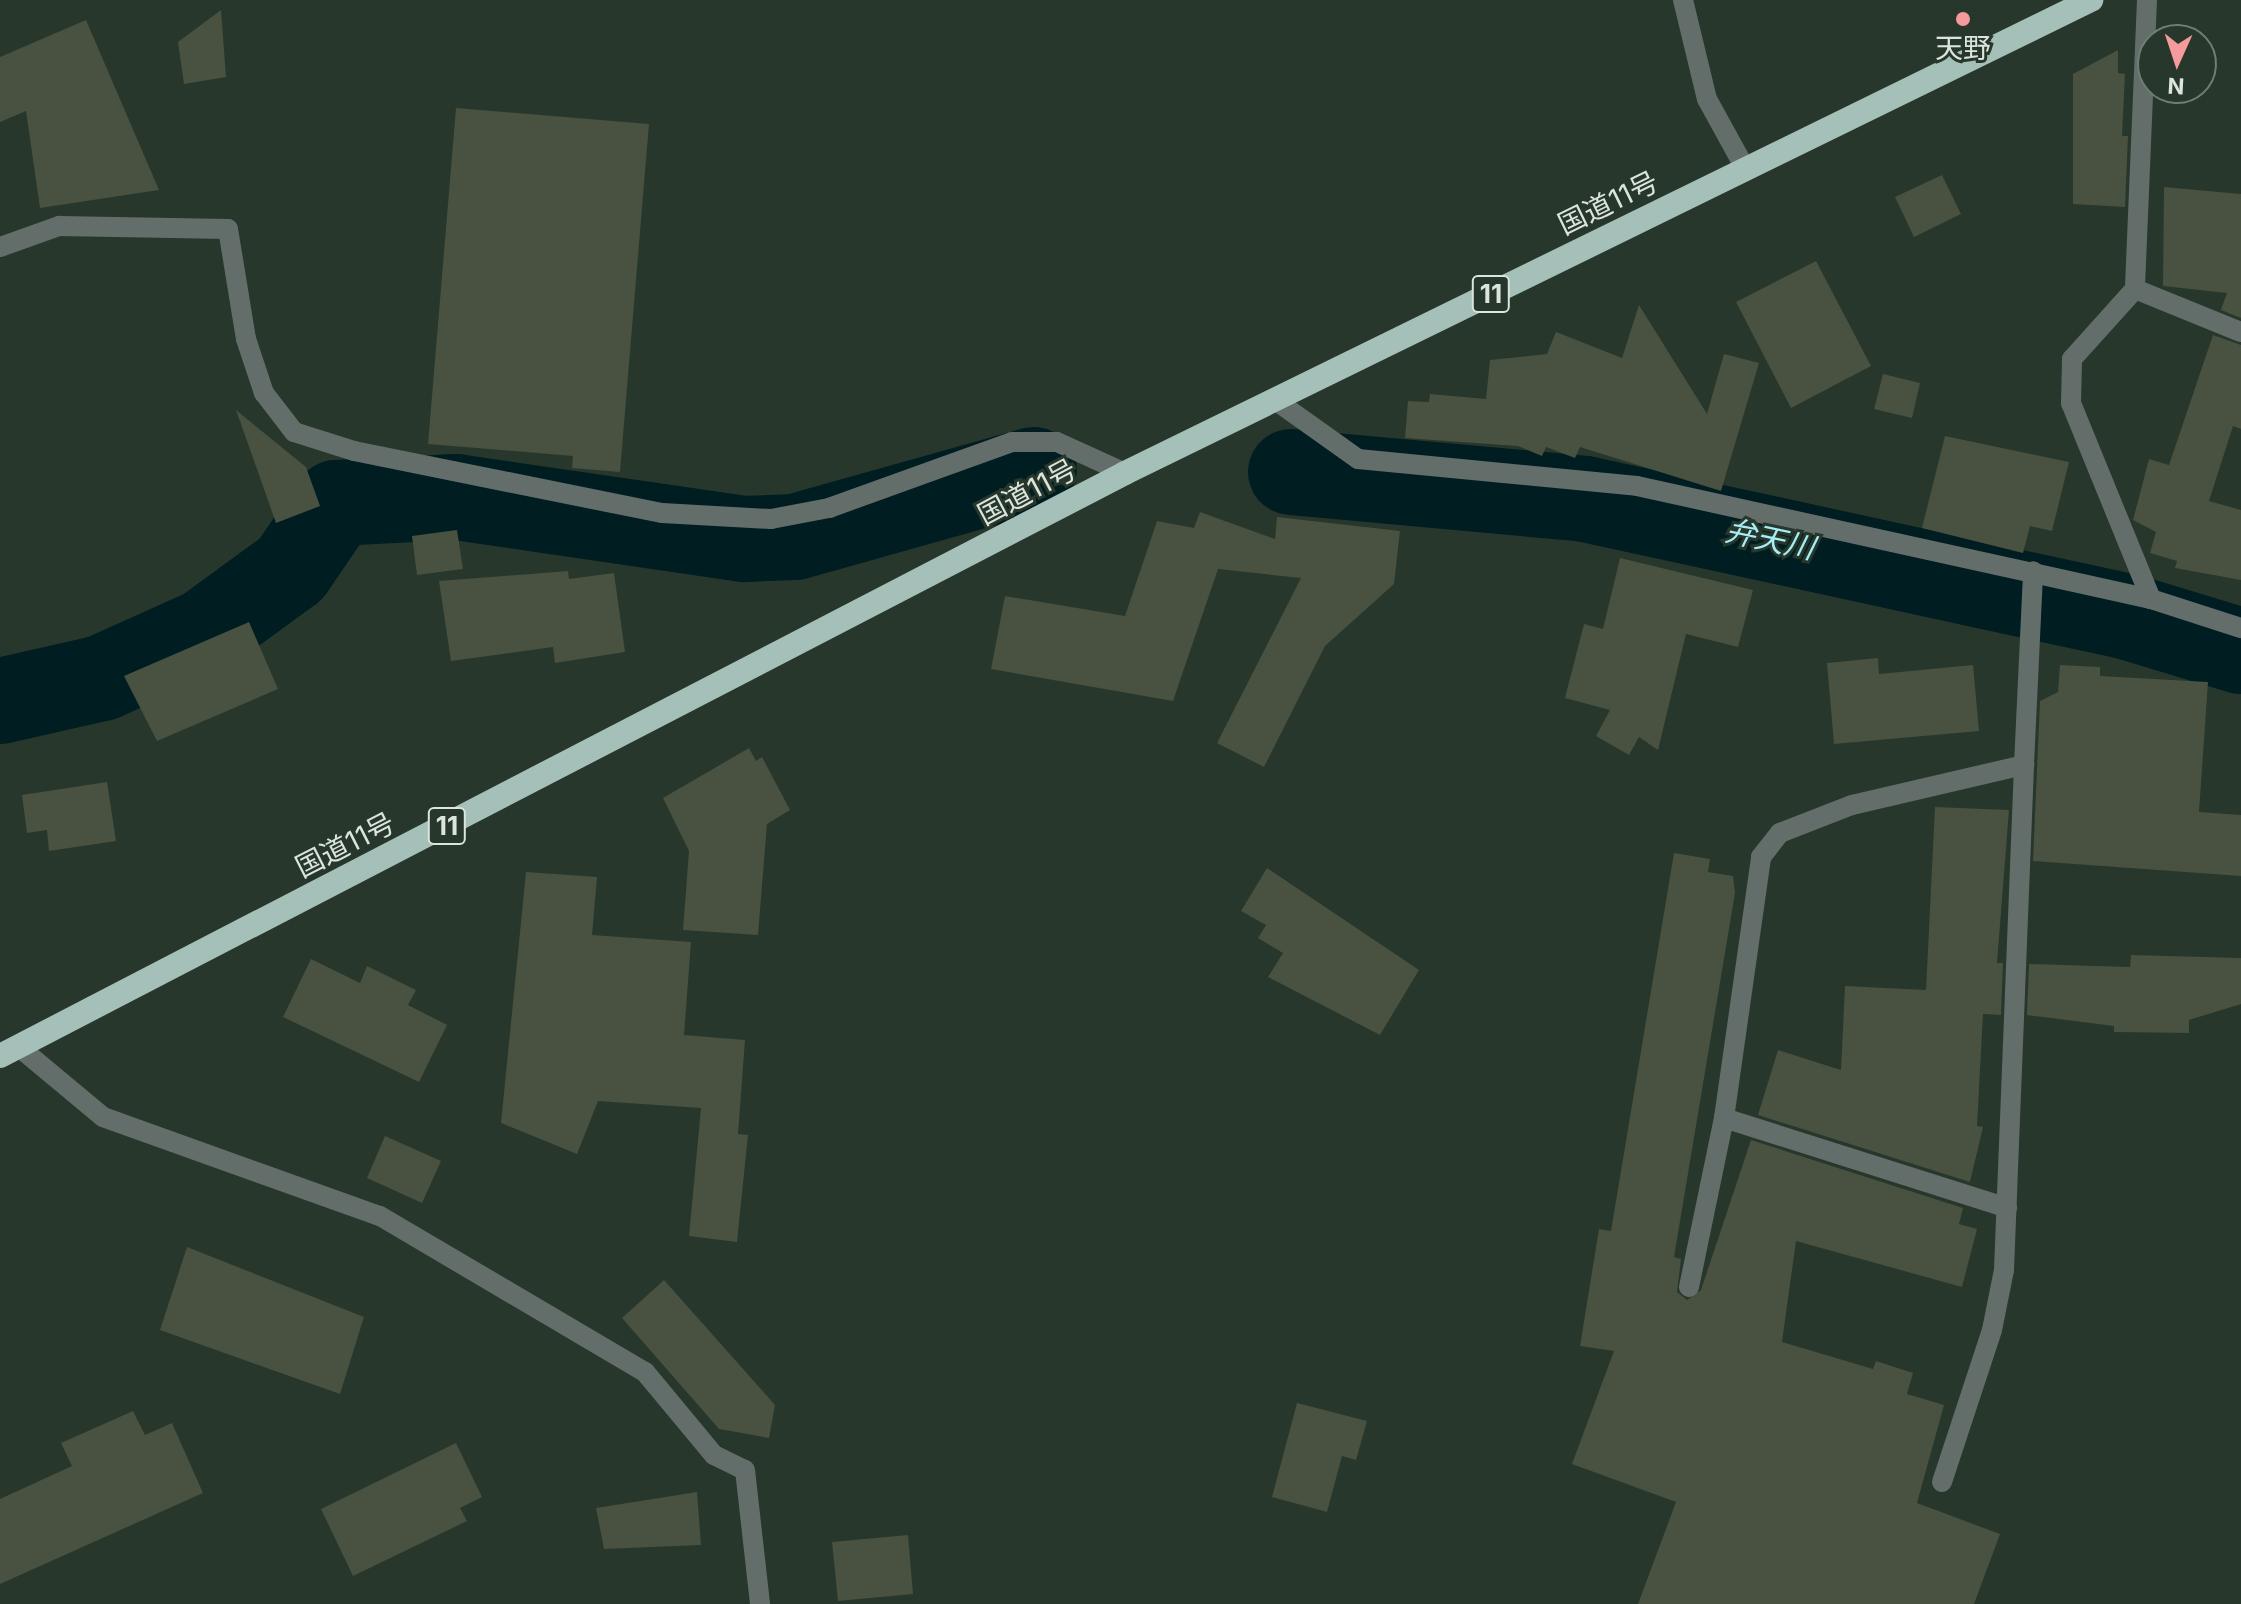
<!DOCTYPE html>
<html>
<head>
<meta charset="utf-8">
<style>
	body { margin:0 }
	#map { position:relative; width:2241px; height:1604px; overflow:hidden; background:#27372b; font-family:Inter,"Noto Sans JP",sans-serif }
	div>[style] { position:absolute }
	.river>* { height:86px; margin:-43px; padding:0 43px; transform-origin:43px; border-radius:43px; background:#001d21 }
	.building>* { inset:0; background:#495140 }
	.minor>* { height:20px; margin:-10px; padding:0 10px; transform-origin:10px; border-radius:10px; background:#636e6b }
	.highway>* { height:24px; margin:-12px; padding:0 12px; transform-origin:12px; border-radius:12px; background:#a5bfb9 }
	.dots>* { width:22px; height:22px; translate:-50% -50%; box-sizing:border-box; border:4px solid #27372b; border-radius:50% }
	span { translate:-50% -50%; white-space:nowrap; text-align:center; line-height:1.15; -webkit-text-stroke:6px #27372b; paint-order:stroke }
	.shield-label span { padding:2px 6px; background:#27372b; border:2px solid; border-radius:6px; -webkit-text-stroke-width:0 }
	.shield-label { font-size:26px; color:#dbe5dd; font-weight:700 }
	.poi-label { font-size:28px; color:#dbe5dd }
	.street-label { font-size:28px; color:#dbe5dd }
	.water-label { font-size:30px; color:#a7edf8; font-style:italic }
	.north { position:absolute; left:2137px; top:24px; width:80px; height:80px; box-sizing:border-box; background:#27372b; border:2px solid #6f7d72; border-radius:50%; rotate:183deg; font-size:22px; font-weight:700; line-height:32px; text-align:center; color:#dbe5dd }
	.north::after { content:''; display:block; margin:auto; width:28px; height:36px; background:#f59b9c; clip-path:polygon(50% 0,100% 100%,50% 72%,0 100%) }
</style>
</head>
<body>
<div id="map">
	<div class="river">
		<i style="left:1291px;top:472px;width:295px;rotate:5.2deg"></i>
		<i style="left:1585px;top:499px;width:557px;rotate:12.24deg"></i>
		<i style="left:2129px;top:617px;width:117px;rotate:16.9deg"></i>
		<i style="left:0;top:701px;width:105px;rotate:-12.7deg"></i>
		<i style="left:102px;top:678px;width:114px;rotate:-24.3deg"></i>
		<i style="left:206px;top:631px;width:105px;rotate:-36.1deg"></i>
		<i style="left:291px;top:569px;width:80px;rotate:-55.7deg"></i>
		<i style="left:336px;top:503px;width:120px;rotate:-2.9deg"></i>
		<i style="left:456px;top:497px;width:292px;rotate:8.3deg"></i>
		<i style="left:745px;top:539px;width:50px;rotate:-2.3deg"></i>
		<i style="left:795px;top:537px;width:248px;rotate:-15.7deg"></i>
	</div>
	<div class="building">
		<i style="clip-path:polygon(221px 10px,226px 77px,184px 84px,178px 42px)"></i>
		<i style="clip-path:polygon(86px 20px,159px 190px,40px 208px,26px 111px,0 122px,0 57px)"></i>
		<i style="clip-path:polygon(2118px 50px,2118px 73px,2125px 74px,2122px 136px,2128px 136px,2125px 207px,2073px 204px,2073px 74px)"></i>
		<i style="clip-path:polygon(456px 108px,649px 124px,620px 472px,572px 468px,573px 456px,428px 444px)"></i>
		<i style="clip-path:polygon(1942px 175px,1961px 214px,1914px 237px,1895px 197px)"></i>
		<i style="clip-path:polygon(2164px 187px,2241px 194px,2241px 318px,2221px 310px,2227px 293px,2163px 286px)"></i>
		<i style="clip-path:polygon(1816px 261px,1871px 366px,1791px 408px,1736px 302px)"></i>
		<i style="clip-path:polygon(1639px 305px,1707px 414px,1724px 354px,1759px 363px,1721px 491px,1580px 447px,1575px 458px,1546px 447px,1542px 456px,1518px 446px,1405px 438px,1408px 401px,1429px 402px,1430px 394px,1486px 399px,1490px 360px,1547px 354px,1556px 332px,1622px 358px)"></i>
		<i style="clip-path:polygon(2213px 335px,2241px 345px,2241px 429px,2233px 426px,2209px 501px,2241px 510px,2241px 580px,2175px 568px,2177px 561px,2150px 553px,2156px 532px,2133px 520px,2149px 459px,2169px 465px)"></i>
		<i style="clip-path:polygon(1883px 374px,1920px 383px,1912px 418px,1874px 409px)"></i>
		<i style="clip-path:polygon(236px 410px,306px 467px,320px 506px,276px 523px)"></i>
		<i style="clip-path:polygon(1945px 436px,2069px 462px,2052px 531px,2030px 526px,2023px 553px,1922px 528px)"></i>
		<i style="clip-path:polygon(1200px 512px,1275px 539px,1277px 517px,1400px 531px,1394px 584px,1325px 646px,1264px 767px,1217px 743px,1301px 578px,1218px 569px,1173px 701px,991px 669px,1005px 596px,1125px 616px,1157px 521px,1194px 528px)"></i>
		<i style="clip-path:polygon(457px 530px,463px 569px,417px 575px,412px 536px)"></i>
		<i style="clip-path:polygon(1620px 558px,1753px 590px,1738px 647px,1686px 634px,1658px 750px,1639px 737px,1629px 755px,1596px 736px,1610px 710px,1565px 698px,1584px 624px,1603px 629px)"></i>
		<i style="clip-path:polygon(568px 571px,569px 579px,614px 573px,625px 652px,555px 663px,553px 647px,451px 661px,439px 581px)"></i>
		<i style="clip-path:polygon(249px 622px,278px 689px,157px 741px,124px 676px)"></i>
		<i style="clip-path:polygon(1878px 658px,1879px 674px,1973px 665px,1979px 731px,1834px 744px,1827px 663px)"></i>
		<i style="clip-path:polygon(2060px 665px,2100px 667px,2100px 676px,2208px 682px,2199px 812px,2241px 815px,2241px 876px,2033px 861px,2040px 701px,2058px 692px)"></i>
		<i style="clip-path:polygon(749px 748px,756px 761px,762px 757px,790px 810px,767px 824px,758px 935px,683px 930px,689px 851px,663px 798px)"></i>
		<i style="clip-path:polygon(107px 782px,116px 841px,49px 851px,47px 830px,27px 833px,22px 795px)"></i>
		<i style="clip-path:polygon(1935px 807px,2009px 810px,1997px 963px,2003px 963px,2001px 1015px,1983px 1014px,1977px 1126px,1983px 1127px,1970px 1182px,1758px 1115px,1778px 1050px,1841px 1070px,1845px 986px,1926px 990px)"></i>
		<i style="clip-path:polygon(1674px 853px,1710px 859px,1708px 872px,1733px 876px,1735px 893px,1674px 1257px,1681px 1259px,1677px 1292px,1687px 1300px,1701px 1290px,1751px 1140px,1963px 1208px,1959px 1224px,1977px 1229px,1962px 1287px,1796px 1241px,1782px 1342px,1873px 1369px,1876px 1361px,1913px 1373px,1907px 1394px,1944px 1405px,1917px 1503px,2000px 1534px,1974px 1604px,1638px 1604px,1676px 1502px,1572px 1464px,1614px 1351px,1580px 1346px,1599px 1229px,1611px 1231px)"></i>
		<i style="clip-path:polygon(1267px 868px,1419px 970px,1380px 1035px,1268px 977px,1283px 953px,1258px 938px,1266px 925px,1241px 911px)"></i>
		<i style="clip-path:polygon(526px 872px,597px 877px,592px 935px,691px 942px,684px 1035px,745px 1040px,738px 1134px,748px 1135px,737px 1242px,689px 1236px,701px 1108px,598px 1101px,577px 1154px,501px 1123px)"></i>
		<i style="clip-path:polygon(2131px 955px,2241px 958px,2241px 1004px,2189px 1020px,2189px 1033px,2114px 1032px,2114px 1026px,2027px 1015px,2029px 964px,2130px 967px)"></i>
		<i style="clip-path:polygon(311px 959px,360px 983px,367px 966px,416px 990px,408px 1005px,447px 1025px,419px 1082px,283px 1017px)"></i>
		<i style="clip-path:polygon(385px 1136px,441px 1161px,422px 1203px,367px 1178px)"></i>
		<i style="clip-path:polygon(187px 1247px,364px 1317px,340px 1394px,160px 1330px)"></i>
		<i style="clip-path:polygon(664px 1280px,775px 1405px,769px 1438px,719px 1429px,622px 1318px)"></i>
		<i style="clip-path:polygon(1297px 1403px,1367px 1421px,1356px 1460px,1342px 1456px,1327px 1512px,1272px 1497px)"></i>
		<i style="clip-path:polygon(133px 1411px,145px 1435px,172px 1423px,203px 1493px,0 1584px,0 1499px,72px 1466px,61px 1443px)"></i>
		<i style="clip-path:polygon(456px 1443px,482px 1497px,460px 1508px,467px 1521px,353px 1576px,321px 1509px)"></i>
		<i style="clip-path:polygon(697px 1492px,701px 1545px,604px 1549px,596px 1508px)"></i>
		<i style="clip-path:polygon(908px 1535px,913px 1594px,838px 1601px,832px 1542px)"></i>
	</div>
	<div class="minor">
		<i style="left:1683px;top:0;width:102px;rotate:76.4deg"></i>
		<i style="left:1707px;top:99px;width:81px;rotate:61.2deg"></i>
		<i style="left:2147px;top:0;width:289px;rotate:92.4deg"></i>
		<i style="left:2135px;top:289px;width:114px;rotate:22.1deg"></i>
		<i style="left:0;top:247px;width:63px;rotate:-19.6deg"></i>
		<i style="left:59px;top:226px;width:169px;rotate:1deg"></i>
		<i style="left:228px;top:229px;width:111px;rotate:80.7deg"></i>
		<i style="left:246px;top:339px;width:57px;rotate:71.6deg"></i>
		<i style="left:264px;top:393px;width:49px;rotate:52.4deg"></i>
		<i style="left:294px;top:432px;width:63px;rotate:17.6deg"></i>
		<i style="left:354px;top:451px;width:314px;rotate:11.4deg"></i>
		<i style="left:662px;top:513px;width:109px;rotate:3.2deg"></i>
		<i style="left:771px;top:519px;width:59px;rotate:-10.7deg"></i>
		<i style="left:829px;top:508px;width:195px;rotate:-19.8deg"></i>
		<i style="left:1012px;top:442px;width:45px"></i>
		<i style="left:1057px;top:442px;width:75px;rotate:24.5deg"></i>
		<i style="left:2135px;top:289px;width:94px;rotate:132deg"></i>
		<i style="left:2072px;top:359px;width:44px;rotate:91.3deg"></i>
		<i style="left:2071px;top:403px;width:212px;rotate:67.8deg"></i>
		<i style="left:1275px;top:400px;width:102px;rotate:35.4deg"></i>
		<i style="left:1358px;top:459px;width:280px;rotate:5.5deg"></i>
		<i style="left:1637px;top:486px;width:526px;rotate:12.4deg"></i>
		<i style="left:2151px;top:599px;width:95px;rotate:17.9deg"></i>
		<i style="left:19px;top:1047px;width:109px;rotate:39.8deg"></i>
		<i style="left:103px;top:1117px;width:294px;rotate:19.7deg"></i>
		<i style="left:380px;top:1216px;width:308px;rotate:30.5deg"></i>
		<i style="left:645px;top:1372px;width:108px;rotate:50.3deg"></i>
		<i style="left:714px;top:1455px;width:34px;rotate:26deg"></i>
		<i style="left:745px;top:1470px;width:135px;rotate:83.6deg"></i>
		<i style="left:1724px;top:1118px;width:264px;rotate:-81.9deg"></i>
		<i style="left:1761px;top:857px;width:31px;rotate:-52deg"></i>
		<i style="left:1780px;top:833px;width:77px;rotate:-21.3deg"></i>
		<i style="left:1852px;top:805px;width:177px;rotate:-13.1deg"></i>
		<i style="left:2024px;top:765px;width:194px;rotate:-87.3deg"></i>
		<i style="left:1689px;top:1287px;width:173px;rotate:-78.3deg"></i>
		<i style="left:1724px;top:1118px;width:297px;rotate:17.6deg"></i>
		<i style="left:1942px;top:1482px;width:160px;rotate:-71.8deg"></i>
		<i style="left:1992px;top:1330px;width:61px;rotate:-78.7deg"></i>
		<i style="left:2004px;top:1270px;width:505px;rotate:-87.73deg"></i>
	</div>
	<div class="highway">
		<i style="left:0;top:1056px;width:1267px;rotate:-27.39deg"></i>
		<i style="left:1125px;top:473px;width:1076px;rotate:-26.09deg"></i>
	</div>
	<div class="dots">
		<i style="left:1963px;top:19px;background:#f59b9c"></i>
	</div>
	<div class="shield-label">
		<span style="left:1491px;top:294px">11</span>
		<span style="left:447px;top:826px">11</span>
	</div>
	<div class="poi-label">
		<span style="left:1963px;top:48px">天野</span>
	</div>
	<div class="street-label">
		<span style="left:1608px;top:203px;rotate:-26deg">国道11号</span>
		<span style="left:1027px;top:492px;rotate:-28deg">国道11号</span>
		<span style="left:345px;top:845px;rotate:-27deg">国道11号</span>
	</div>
	<div class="water-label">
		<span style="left:1770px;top:539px;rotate:12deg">弁天川</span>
	</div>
	<div class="north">N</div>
</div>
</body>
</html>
